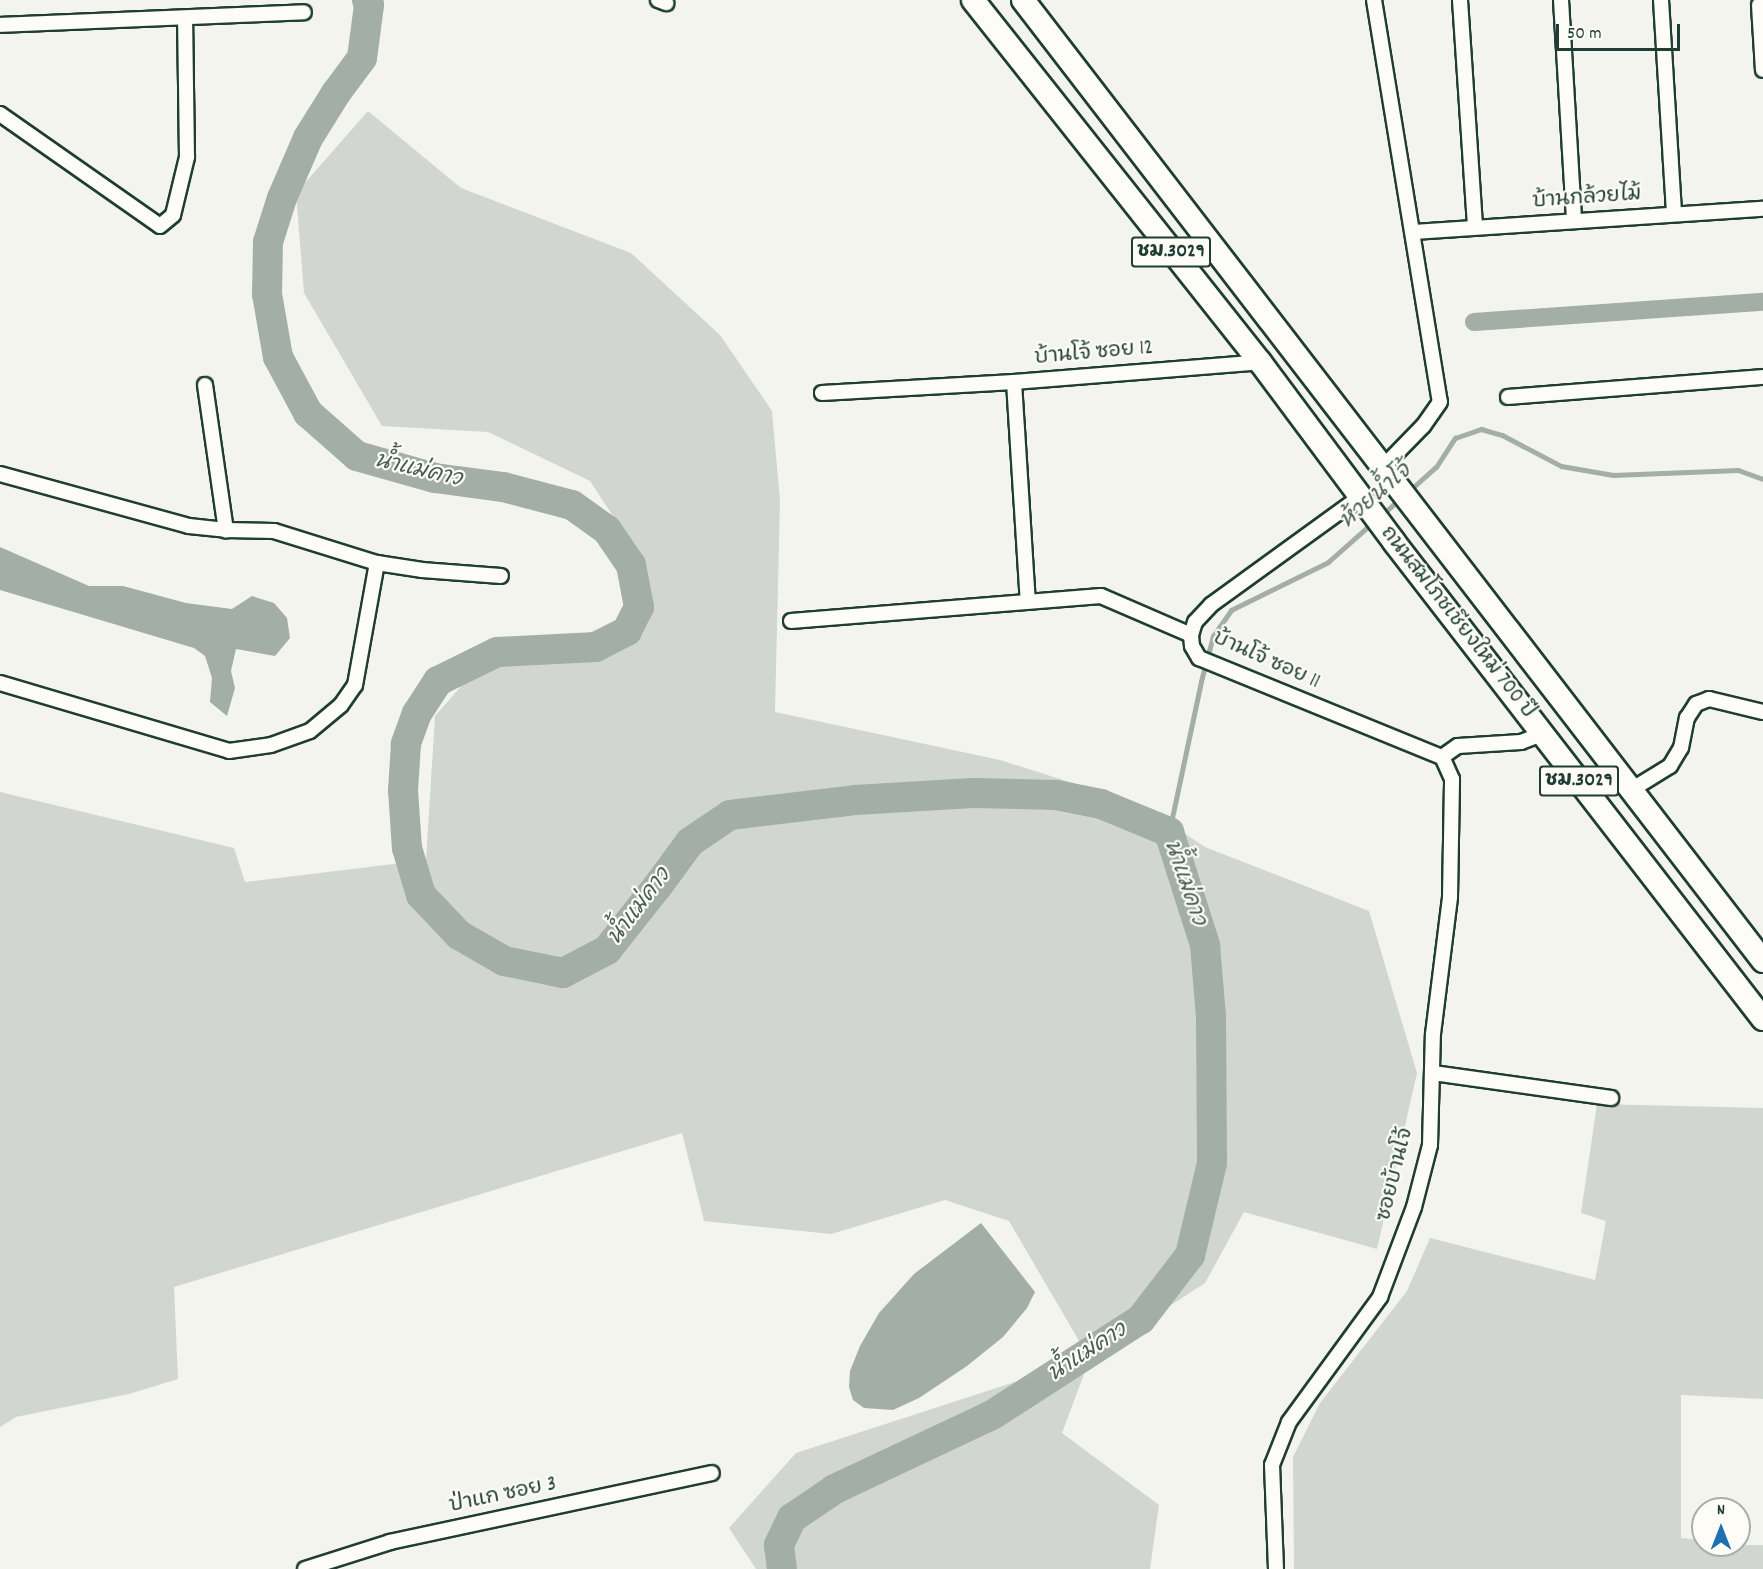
<!DOCTYPE html>
<html>
<head>
<meta charset="utf-8">
<style>
	body { margin:0 }
	#map { position:relative; width:1763px; height:1569px; overflow:hidden; background:#f4f4ef; font-family:Dekko,"Playpen Sans Thai",sans-serif }
	div>[style] { position:absolute }
	.green>* { inset:0; background:#d1d6d1 }
	.water>* { inset:0; background:#a3aea7 }
	.stream>* { height:5px; margin:-2.5px; padding:0 2.5px; transform-origin:2.5px; border-radius:2.5px; background:#a3aea7 }
	.canal>* { height:18px; margin:-9px; padding:0 9px; transform-origin:9px; border-radius:9px; background:#a3aea7 }
	.river>* { height:30px; margin:-15px; padding:0 15px; transform-origin:15px; border-radius:15px; background:#a3aea7 }
	.roads { filter:drop-shadow(2px 0 #1f3d34) drop-shadow(-2px 0 #1f3d34) drop-shadow(0 2px #1f3d34) drop-shadow(0 -2px #1f3d34) }
	.minor>* { height:14px; margin:-7px; padding:0 7px; transform-origin:7px; border-radius:7px; background:#fdfcf7 }
	.primary>* { height:22px; margin:-11px; padding:0 11px; transform-origin:11px; border-radius:11px; background:#fdfcf7 }
	span { translate:-50% -50%; white-space:nowrap; text-align:center; line-height:1.15; -webkit-text-stroke:4.5px #fdfcf7; paint-order:stroke }
	.shield-label span { padding:2px 4px; background:#fdfcf7; border:2px solid; border-radius:4px; -webkit-text-stroke-width:0 }
	.shield-label { font-size:20px; color:#1f3d34; font-weight:700 }
	.street-label { font-size:21px; color:#1f3d34 }
	.water-label { font-size:22px; color:#475f56; font-style:italic }
	.north { position:absolute; left:1691px; top:1497px; width:60px; height:60px; box-sizing:border-box; background:#fdfcf7; border:2px solid #a4b0a9; border-radius:50%; rotate:0deg; font-size:16px; font-weight:700; line-height:24px; text-align:center; color:#1f3d34 }
	.north::after { content:''; display:block; margin:auto; width:21px; height:27px; background:#1f6fb2; clip-path:polygon(50% 0,100% 100%,50% 72%,0 100%) }
	.scale { position:absolute; left:1556px; top:24px; width:124px; height:27px; box-sizing:border-box; border:3px solid #1f3d34; border-top:0; padding-left:8px; font-size:18px; line-height:21px; white-space:nowrap; color:#1f3d34; -webkit-text-stroke:4px #fdfcf7; paint-order:stroke }
</style>
</head>
<body>
<div id="map">
	<div class="green">
		<i style="clip-path:polygon(368px 111px,461px 188px,631px 253px,720px 335px,772px 411px,780px 501px,775px 712px,1000px 760px,1142px 805px,1205px 847px,1369px 911px,1417px 1073px,1377px 1249px,1244px 1212px,1205px 1283px,1090px 1358px,1062px 1433px,1159px 1505px,1150px 1569px,756px 1569px,729px 1528px,796px 1453px,1089px 1358px,1009px 1221px,945px 1200px,831px 1234px,704px 1221px,682px 1133px,174px 1287px,178px 1379px,129px 1394px,16px 1417px,0 1427px,0 792px,234px 848px,245px 882px,426px 860px,435px 716px,477px 668px,522px 659px,602px 656px,646px 622px,647px 568px,590px 481px,488px 432px,382px 426px,304px 293px,296px 193px)"></i>
		<i style="clip-path:polygon(1597px 1104px,1763px 1108px,1763px 1399px,1681px 1395px,1681px 1538px,1703px 1540px,1703px 1545px,1763px 1545px,1763px 1569px,1294px 1569px,1293px 1457px,1320px 1403px,1407px 1291px,1430px 1238px,1595px 1280px,1606px 1221px,1581px 1213px)"></i>
	</div>
	<div class="water">
		<i style="clip-path:polygon(0 547px,89px 586px,123px 586px,186px 603px,232px 609px,252px 596px,274px 603px,287px 618px,290px 638px,275px 656px,236px 649px,231px 671px,235px 688px,227px 716px,210px 702px,212px 678px,205px 656px,194px 648px,0 590px)"></i>
		<i style="clip-path:polygon(981px 1223px,1035px 1292px,1027px 1308px,1003px 1337px,967px 1366px,919px 1398px,893px 1410px,864px 1408px,853px 1400px,849px 1387px,850px 1371px,860px 1346px,879px 1313px,914px 1274px)"></i>
	</div>
	<div class="stream">
		<i style="left:1409px;top:491px;width:36px;rotate:-42deg"></i>
		<i style="left:1436px;top:467px;width:35px;rotate:-57deg"></i>
		<i style="left:1455px;top:438px;width:28px;rotate:-19deg"></i>
		<i style="left:1481px;top:429px;width:22px;rotate:16deg"></i>
		<i style="left:1502px;top:435px;width:67px;rotate:27.7deg"></i>
		<i style="left:1561px;top:466px;width:53px;rotate:9.8deg"></i>
		<i style="left:1613px;top:475px;width:125px;rotate:-2.3deg"></i>
		<i style="left:1738px;top:470px;width:27px;rotate:20deg"></i>
		<i style="left:1382px;top:515px;width:23px;rotate:-43deg"></i>
		<i style="left:1169px;top:832px;width:154px;rotate:-78deg"></i>
		<i style="left:1201px;top:681px;width:47px;rotate:-75.1deg"></i>
		<i style="left:1213px;top:636px;width:32px;rotate:-55deg"></i>
		<i style="left:1231px;top:610px;width:108px;rotate:-26.3deg"></i>
		<i style="left:1328px;top:562px;width:59px;rotate:-41.6deg"></i>
	</div>
	<div class="canal">
		<i style="left:1474px;top:322px;width:290px;rotate:-4deg"></i>
	</div>
	<div class="river">
		<i style="left:367px;top:0;width:5px;rotate:68deg"></i>
		<i style="left:369px;top:5px;width:53px;rotate:97.5deg"></i>
		<i style="left:362px;top:58px;width:44px;rotate:126.6deg"></i>
		<i style="left:336px;top:93px;width:53px;rotate:121.9deg"></i>
		<i style="left:308px;top:138px;width:65px;rotate:113.4deg"></i>
		<i style="left:282px;top:198px;width:46px;rotate:107.7deg"></i>
		<i style="left:268px;top:242px;width:52px;rotate:91.1deg"></i>
		<i style="left:267px;top:294px;width:64px;rotate:80.1deg"></i>
		<i style="left:278px;top:357px;width:64px;rotate:61.8deg"></i>
		<i style="left:308px;top:413px;width:65px;rotate:41.3deg"></i>
		<i style="left:357px;top:456px;width:81px;rotate:15.8deg"></i>
		<i style="left:435px;top:478px;width:69px;rotate:7.5deg"></i>
		<i style="left:503px;top:487px;width:71px;rotate:14.6deg"></i>
		<i style="left:572px;top:505px;width:43px;rotate:35.5deg"></i>
		<i style="left:607px;top:530px;width:42px;rotate:55.6deg"></i>
		<i style="left:631px;top:565px;width:43px;rotate:79.2deg"></i>
		<i style="left:639px;top:607px;width:27px;rotate:117deg"></i>
		<i style="left:627px;top:631px;width:35px;rotate:153deg"></i>
		<i style="left:596px;top:647px;width:99px;rotate:177.1deg"></i>
		<i style="left:497px;top:652px;width:66px;rotate:153.8deg"></i>
		<i style="left:438px;top:681px;width:38px;rotate:123deg"></i>
		<i style="left:417px;top:713px;width:33px;rotate:110deg"></i>
		<i style="left:406px;top:744px;width:46px;rotate:93.7deg"></i>
		<i style="left:403px;top:790px;width:58px;rotate:86.1deg"></i>
		<i style="left:407px;top:848px;width:49px;rotate:73.4deg"></i>
		<i style="left:421px;top:895px;width:55px;rotate:46.5deg"></i>
		<i style="left:459px;top:935px;width:52px;rotate:30deg"></i>
		<i style="left:504px;top:961px;width:60px;rotate:11.5deg"></i>
		<i style="left:563px;top:973px;width:50px;rotate:-27.6deg"></i>
		<i style="left:607px;top:950px;width:80px;rotate:-51.6deg"></i>
		<i style="left:657px;top:887px;width:56px;rotate:-53.7deg"></i>
		<i style="left:690px;top:842px;width:48px;rotate:-34deg"></i>
		<i style="left:730px;top:815px;width:126px;rotate:-6.8deg"></i>
		<i style="left:855px;top:800px;width:118px;rotate:-3.4deg"></i>
		<i style="left:973px;top:793px;width:83px;rotate:1.4deg"></i>
		<i style="left:1056px;top:795px;width:46px;rotate:11.3deg"></i>
		<i style="left:1101px;top:804px;width:74px;rotate:22.4deg"></i>
		<i style="left:1169px;top:832px;width:119px;rotate:72.3deg"></i>
		<i style="left:1205px;top:945px;width:71px;rotate:85.2deg"></i>
		<i style="left:1211px;top:1016px;width:147px;rotate:89.6deg"></i>
		<i style="left:1212px;top:1163px;width:95px;rotate:103.4deg"></i>
		<i style="left:1190px;top:1255px;width:81px;rotate:127.4deg"></i>
		<i style="left:1141px;top:1319px;width:177px;rotate:147.2deg"></i>
		<i style="left:992px;top:1415px;width:174px;rotate:154.8deg"></i>
		<i style="left:835px;top:1489px;width:52px;rotate:146deg"></i>
		<i style="left:792px;top:1518px;width:30px;rotate:116deg"></i>
		<i style="left:779px;top:1545px;width:24px;rotate:83deg"></i>
	</div>
	<div class="roads">
		<div class="minor">
			<i style="left:658px;top:0;width:9px;rotate:21deg"></i>
			<i style="left:1374px;top:0;width:407px;rotate:80.7deg"></i>
			<i style="left:1440px;top:402px;width:29px;rotate:125deg"></i>
			<i style="left:1423px;top:426px;width:57px;rotate:134.3deg"></i>
			<i style="left:1460px;top:0;width:227px;rotate:86.2deg"></i>
			<i style="left:1561px;top:0;width:221px;rotate:86.6deg"></i>
			<i style="left:1661px;top:0;width:214px;rotate:86.5deg"></i>
			<i style="left:1759px;top:5px;width:65px;rotate:86.5deg"></i>
			<i style="left:0;top:25px;width:304px;rotate:-2.4deg"></i>
			<i style="left:0;top:114px;width:195px;rotate:35deg"></i>
			<i style="left:160px;top:226px;width:17px;rotate:-40deg"></i>
			<i style="left:173px;top:215px;width:60px;rotate:-76.4deg"></i>
			<i style="left:187px;top:157px;width:139px;rotate:-90.8deg"></i>
			<i style="left:1413px;top:232px;width:351px;rotate:-3.8deg"></i>
			<i style="left:1014px;top:382px;width:220px;rotate:86.4deg"></i>
			<i style="left:205px;top:385px;width:147px;rotate:81.8deg"></i>
			<i style="left:822px;top:393px;width:192px;rotate:-3.3deg"></i>
			<i style="left:1014px;top:382px;width:247px;rotate:-4.6deg"></i>
			<i style="left:1508px;top:397px;width:256px;rotate:-4.5deg"></i>
			<i style="left:0;top:474px;width:196px;rotate:15.4deg"></i>
			<i style="left:189px;top:526px;width:37px;rotate:6deg"></i>
			<i style="left:226px;top:530px;width:48px;rotate:1.2deg"></i>
			<i style="left:274px;top:531px;width:108px;rotate:17.3deg"></i>
			<i style="left:377px;top:563px;width:46px;rotate:8.8deg"></i>
			<i style="left:422px;top:570px;width:79px;rotate:4.3deg"></i>
			<i style="left:1360px;top:497px;width:184px;rotate:144.1deg"></i>
			<i style="left:1211px;top:605px;width:23px;rotate:133deg"></i>
			<i style="left:1195px;top:622px;width:14px;rotate:107deg"></i>
			<i style="left:1191px;top:635px;width:11px;rotate:85deg"></i>
			<i style="left:1192px;top:646px;width:14px;rotate:60deg"></i>
			<i style="left:1199px;top:658px;width:262px;rotate:22.2deg"></i>
			<i style="left:791px;top:621px;width:311px;rotate:-4.6deg"></i>
			<i style="left:1101px;top:596px;width:98px;rotate:23.4deg"></i>
			<i style="left:0;top:683px;width:239px;rotate:16.5deg"></i>
			<i style="left:229px;top:751px;width:42px;rotate:-8.1deg"></i>
			<i style="left:271px;top:745px;width:41px;rotate:-19.7deg"></i>
			<i style="left:310px;top:731px;width:40px;rotate:-40deg"></i>
			<i style="left:341px;top:705px;width:24px;rotate:-55deg"></i>
			<i style="left:355px;top:685px;width:124px;rotate:-79.8deg"></i>
			<i style="left:1442px;top:757px;width:19px;rotate:-35deg"></i>
			<i style="left:1458px;top:746px;width:63px;rotate:-3.6deg"></i>
			<i style="left:1521px;top:742px;width:22px;rotate:-21deg"></i>
			<i style="left:1631px;top:790px;width:46px;rotate:-31.6deg"></i>
			<i style="left:1670px;top:766px;width:21px;rotate:-59deg"></i>
			<i style="left:1681px;top:748px;width:31px;rotate:-79deg"></i>
			<i style="left:1687px;top:718px;width:17px;rotate:-57deg"></i>
			<i style="left:1696px;top:704px;width:14px;rotate:-21deg"></i>
			<i style="left:1709px;top:699px;width:56px;rotate:13.5deg"></i>
			<i style="left:1433px;top:1073px;width:180px;rotate:8deg"></i>
			<i style="left:305px;top:1569px;width:89px;rotate:-17.6deg"></i>
			<i style="left:390px;top:1542px;width:329px;rotate:-12.1deg"></i>
			<i style="left:1276px;top:1569px;width:104px;rotate:-92.2deg"></i>
			<i style="left:1272px;top:1465px;width:46px;rotate:-68.4deg"></i>
			<i style="left:1289px;top:1422px;width:155px;rotate:-53.9deg"></i>
			<i style="left:1380px;top:1297px;width:96px;rotate:-69.3deg"></i>
			<i style="left:1414px;top:1207px;width:64px;rotate:-75.5deg"></i>
			<i style="left:1430px;top:1145px;width:111px;rotate:-88.5deg"></i>
			<i style="left:1433px;top:1034px;width:138px;rotate:-82.9deg"></i>
			<i style="left:1450px;top:897px;width:118px;rotate:-89deg"></i>
			<i style="left:1452px;top:779px;width:24px;rotate:-114deg"></i>
		</div>
		<div class="primary">
			<i style="left:973px;top:0;width:462px;rotate:51.6deg"></i>
			<i style="left:1260px;top:362px;width:224px;rotate:53.3deg"></i>
			<i style="left:1394px;top:542px;width:603px;rotate:52.28deg"></i>
			<i style="left:1023px;top:0;width:1213px;rotate:52.4deg"></i>
		</div>
	</div>
	<div class="shield-label">
		<span style="left:1171px;top:252px">ชม.3029</span>
		<span style="left:1579px;top:781px">ชม.3029</span>
	</div>
	<div class="street-label">
		<span style="left:1587px;top:199px;rotate:-4deg">บ้านกล้วยไม้</span>
		<span style="left:1094px;top:354px;rotate:-5deg">บ้านโจ้ ซอย 12</span>
		<span style="left:1457px;top:623px;rotate:52deg">ถนนสมโภชเชียงใหม่ 700 ปี</span>
		<span style="left:1266px;top:661px;rotate:24deg">บ้านโจ้ ซอย 11</span>
		<span style="left:1396px;top:1175px;rotate:-76deg">ซอยบ้านโจ้</span>
		<span style="left:503px;top:1496px;rotate:-12deg">ป่าแก ซอย 3</span>
	</div>
	<div class="water-label">
		<span style="left:418px;top:471px;rotate:13deg">น้ำแม่คาว</span>
		<span style="left:1376px;top:497px;rotate:-41deg">ห้วยน้ำโจ้</span>
		<span style="left:1184px;top:883px;rotate:71deg">น้ำแม่คาว</span>
		<span style="left:640px;top:907px;rotate:-53deg">น้ำแม่คาว</span>
		<span style="left:1088px;top:1353px;rotate:-33deg">น้ำแม่คาว</span>
	</div>
	<div class="north">N</div>
	<div class="scale">50 m</div>
</div>
</body>
</html>
